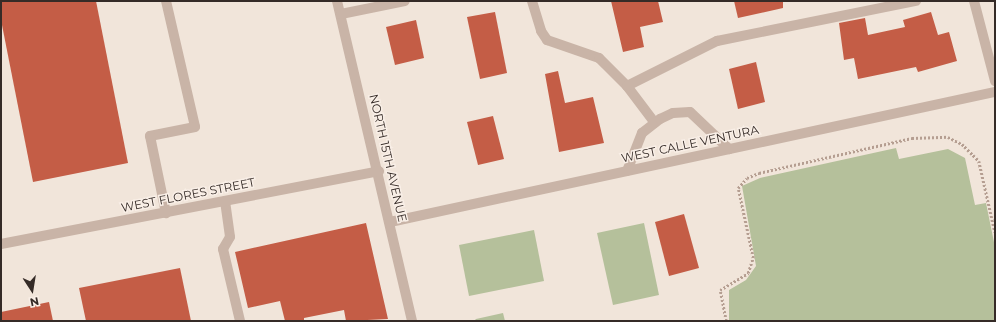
<!DOCTYPE html>
<html>
<head>
<meta charset="utf-8">
<style>
	body { margin:0 }
	#map { position:relative; width:996px; height:322px; overflow:hidden; background:#f1e5da; font-family:Montserrat,sans-serif }
	div>[style] { position:absolute }
	.green>* { inset:0; background:#b5c09b }
	.building>* { inset:0; background:#c45d46 }
	.path>* { height:2.5px; margin-top:-1.25px; transform-origin:0; background:repeating-linear-gradient(90deg,#b59e91 0 2px,transparent 0 4px) }
	.lane>* { height:10px; margin:-5px; padding:0 5px; transform-origin:5px; border-radius:5px; background:#c9b4a7 }
	.street>* { height:10px; margin:-5px; padding:0 5px; transform-origin:5px; border-radius:5px; background:#c9b4a7 }
	span { translate:-50% -50%; white-space:nowrap; text-align:center; line-height:1.15; -webkit-text-stroke:3px #f9efe7; paint-order:stroke }
	.street-label { font-size:12px; color:#352b27 }
	.frame { position:absolute; inset:0; border:2px solid #352b27; pointer-events:none }
	.north { position:absolute; left:12px; top:270px; width:40px; height:40px; -webkit-text-stroke:3px #f9efe7; paint-order:stroke; rotate:168deg; font-size:11px; font-weight:700; line-height:16px; text-align:center; color:#352b27 }
	.north::after { content:''; display:block; margin:auto; width:14px; height:18px; background:#352b27; clip-path:polygon(50% 0,100% 100%,50% 72%,0 100%) }
</style>
</head>
<body>
<div id="map">
	<div class="green">
		<i style="clip-path:polygon(896px 148px,899px 159px,948px 149px,965px 158px,975px 205px,986px 203px,995px 247px,995px 321px,729px 321px,729px 290px,746px 280px,756px 266px,742px 186px,760px 178px)"></i>
		<i style="clip-path:polygon(644px 223px,659px 295px,613px 305px,597px 233px)"></i>
		<i style="clip-path:polygon(534px 230px,544px 281px,469px 296px,459px 245px)"></i>
		<i style="clip-path:polygon(503px 313px,505px 321px,474px 321px,476px 319px)"></i>
	</div>
	<div class="building">
		<i style="clip-path:polygon(1px 1px,96px 1px,128px 163px,33px 182px,1px 20px)"></i>
		<i style="clip-path:polygon(611px 1px,658px 1px,663px 22px,640px 27px,644px 47px,623px 52px)"></i>
		<i style="clip-path:polygon(734px 1px,783px 1px,783px 8px,738px 18px)"></i>
		<i style="clip-path:polygon(495px 12px,507px 73px,480px 79px,467px 17px)"></i>
		<i style="clip-path:polygon(931px 12px,938px 35px,949px 32px,957px 61px,918px 72px,916px 67px,858px 79px,854px 58px,844px 60px,839px 23px,865px 18px,868px 35px,905px 27px,903px 20px)"></i>
		<i style="clip-path:polygon(416px 20px,424px 58px,395px 65px,386px 27px)"></i>
		<i style="clip-path:polygon(756px 62px,765px 102px,738px 109px,729px 69px)"></i>
		<i style="clip-path:polygon(558px 71px,565px 103px,593px 97px,604px 143px,559px 152px,545px 74px)"></i>
		<i style="clip-path:polygon(493px 116px,504px 159px,478px 165px,467px 122px)"></i>
		<i style="clip-path:polygon(684px 214px,699px 268px,669px 276px,655px 222px)"></i>
		<i style="clip-path:polygon(366px 223px,388px 319px,346px 321px,344px 310px,304px 318px,304px 321px,285px 321px,280px 301px,248px 308px,235px 252px)"></i>
		<i style="clip-path:polygon(180px 268px,191px 321px,86px 321px,79px 288px)"></i>
		<i style="clip-path:polygon(49px 302px,53px 321px,1px 321px,1px 312px)"></i>
	</div>
	<div class="path">
		<i style="left:726px;top:321px;width:32px;rotate:-101deg"></i>
		<i style="left:720px;top:290px;width:33px;rotate:-31deg"></i>
		<i style="left:748px;top:273px;width:16px;rotate:-72deg"></i>
		<i style="left:753px;top:258px;width:72px;rotate:-102.1deg"></i>
		<i style="left:738px;top:188px;width:13px;rotate:-48deg"></i>
		<i style="left:747px;top:178px;width:13px;rotate:-23deg"></i>
		<i style="left:759px;top:173px;width:157px;rotate:-12.9deg"></i>
		<i style="left:912px;top:138px;width:36px;rotate:-2deg"></i>
		<i style="left:948px;top:137px;width:16px;rotate:27deg"></i>
		<i style="left:962px;top:144px;width:24px;rotate:45deg"></i>
		<i style="left:979px;top:161px;width:73px;rotate:77.3deg"></i>
	</div>
	<div class="lane">
		<i style="left:166px;top:1px;width:129px;rotate:77deg"></i>
		<i style="left:195px;top:127px;width:46px;rotate:168.7deg"></i>
		<i style="left:150px;top:136px;width:79px;rotate:78.3deg"></i>
		<i style="left:532px;top:1px;width:31px;rotate:73deg"></i>
		<i style="left:541px;top:31px;width:11px;rotate:56deg"></i>
		<i style="left:547px;top:40px;width:55px;rotate:19.1deg"></i>
		<i style="left:599px;top:58px;width:40px;rotate:45deg"></i>
		<i style="left:627px;top:86px;width:46px;rotate:52.9deg"></i>
		<i style="left:627px;top:86px;width:101px;rotate:-26.6deg"></i>
		<i style="left:717px;top:41px;width:203px;rotate:-11.4deg"></i>
		<i style="left:627px;top:171px;width:41px;rotate:-68.5deg"></i>
		<i style="left:642px;top:133px;width:23px;rotate:-38deg"></i>
		<i style="left:660px;top:119px;width:14px;rotate:-25deg"></i>
		<i style="left:673px;top:113px;width:17px;rotate:-3deg"></i>
		<i style="left:690px;top:112px;width:54px;rotate:43.5deg"></i>
		<i style="left:225px;top:201px;width:36px;rotate:82deg"></i>
		<i style="left:230px;top:237px;width:14px;rotate:120deg"></i>
		<i style="left:223px;top:249px;width:74px;rotate:76.7deg"></i>
	</div>
	<div class="street">
		<i style="left:337px;top:1px;width:329px;rotate:76.8deg"></i>
		<i style="left:974px;top:1px;width:83px;rotate:75.3deg"></i>
		<i style="left:341px;top:14px;width:65px;rotate:-11.5deg"></i>
		<i style="left:390px;top:222px;width:619px;rotate:-12.13deg"></i>
		<i style="left:1px;top:244px;width:385px;rotate:-10.9deg"></i>
	</div>
	<div class="street-label">
		<span style="left:690px;top:144px;rotate:-12deg">WEST CALLE VENTURA</span>
		<span style="left:388px;top:158px;rotate:77deg">NORTH 15TH AVENUE</span>
		<span style="left:188px;top:195px;rotate:-11deg">WEST FLORES STREET</span>
	</div>
	<div class="frame"></div>
	<div class="north">N</div>
</div>
</body>
</html>
